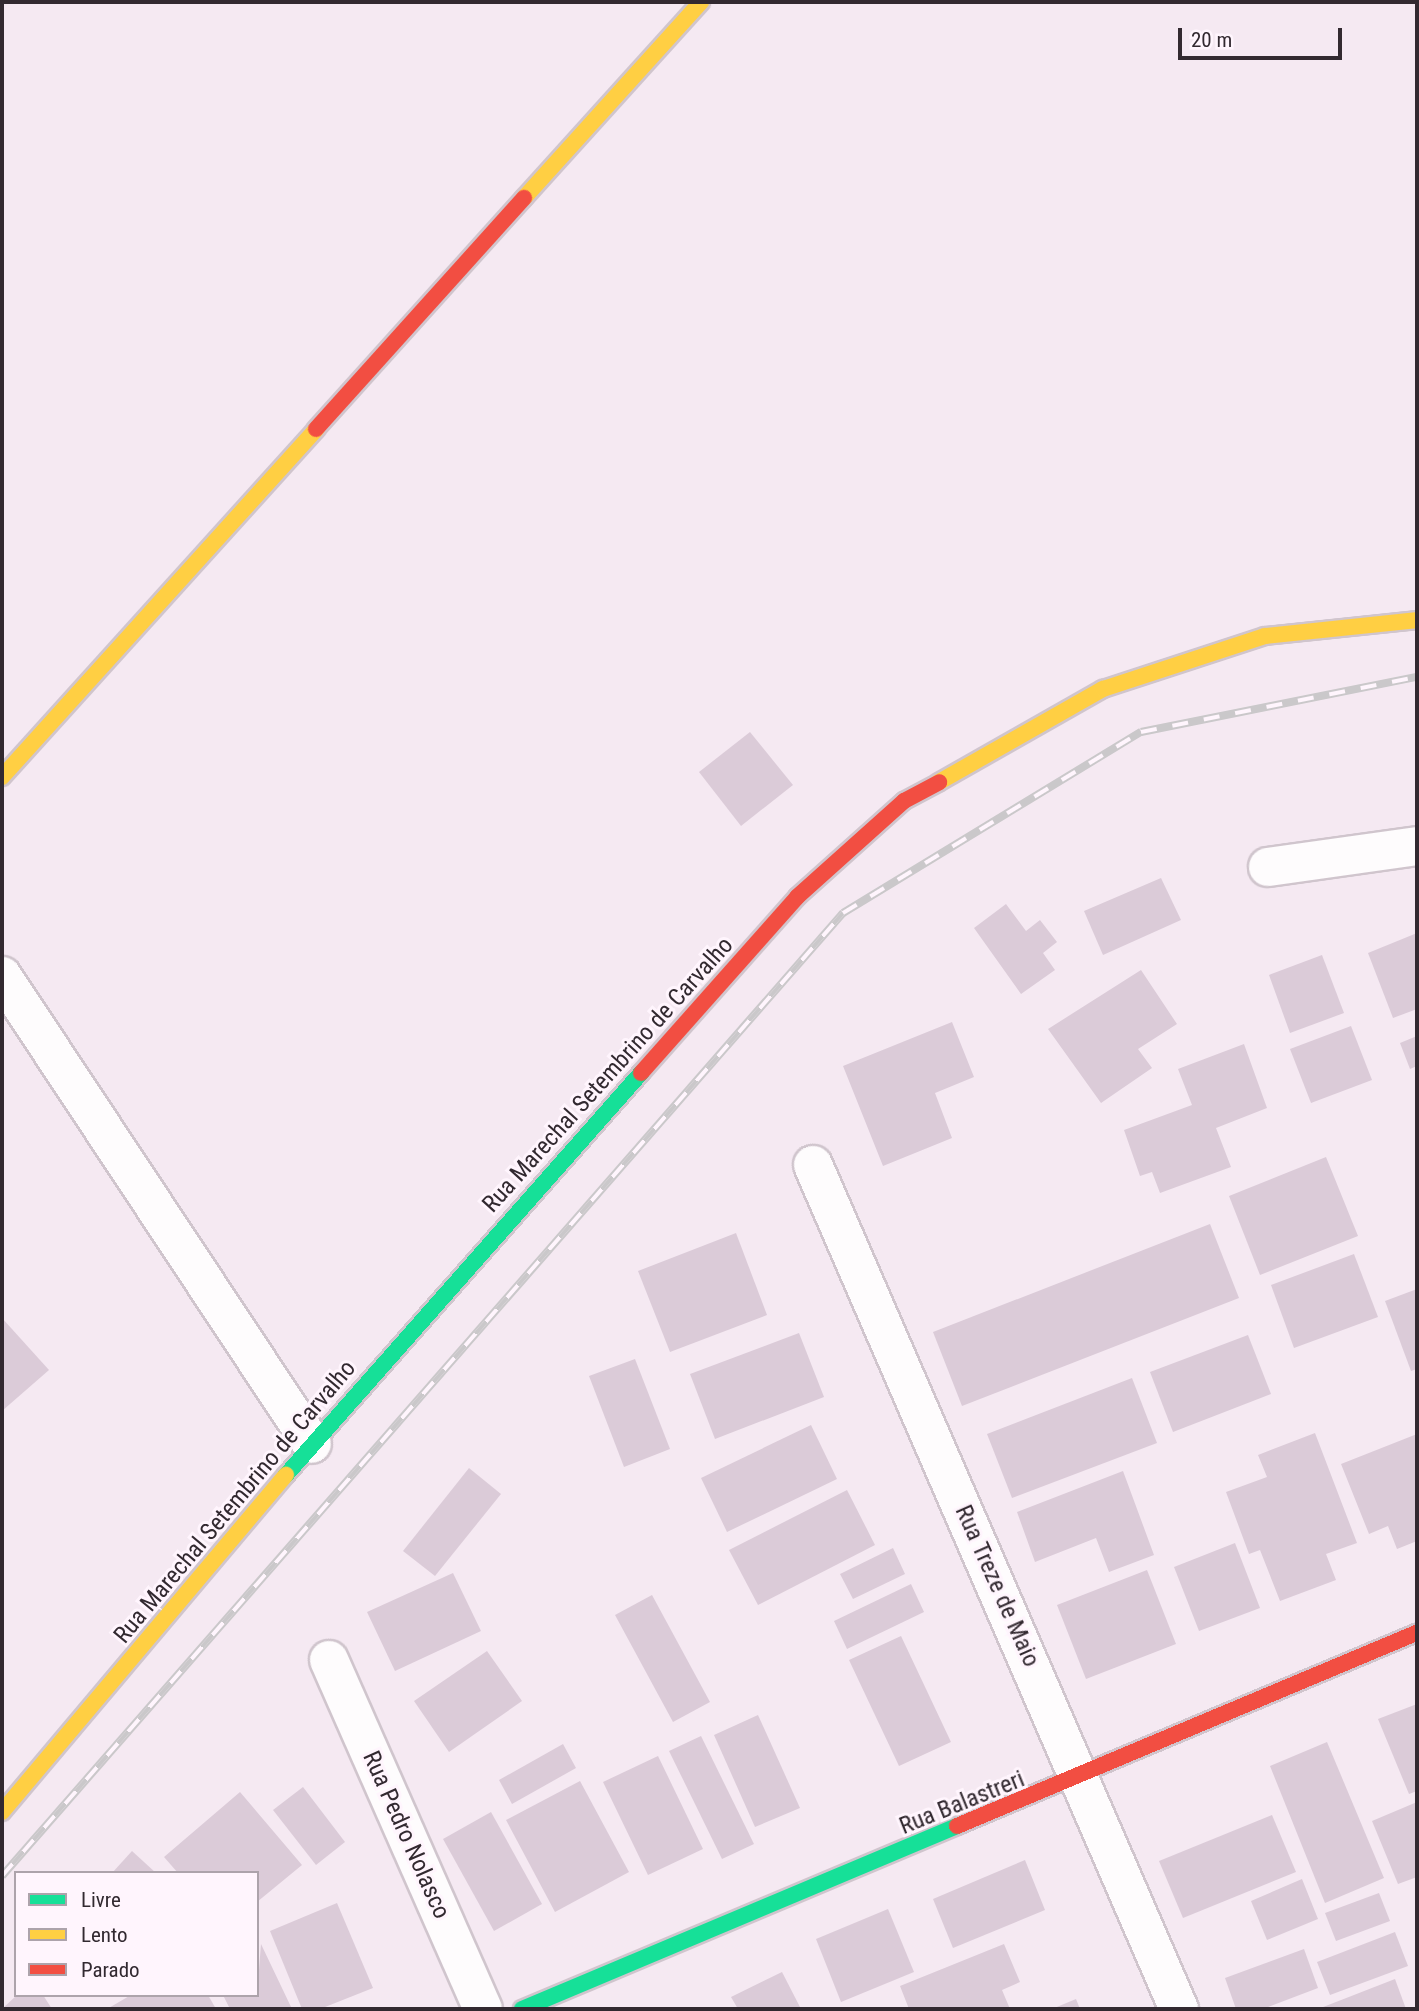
<!DOCTYPE html>
<style>
body{margin:0}
#map{position:relative;width:1419px;height:2011px;overflow:hidden;background:#f5e9f2;font-family:"Roboto Condensed",sans-serif}
div>[style]{position:absolute}
[style*='--x']{left:calc(var(--x)*1px);top:calc(var(--y)*1px);width:calc(var(--w)*1px);rotate:calc(var(--a)*1deg)}
.building>*{inset:0;background:#dbcbd8}
.roads{filter:drop-shadow(2px 0 #d0c5cd) drop-shadow(-2px 0 #d0c5cd) drop-shadow(0 2px #d0c5cd) drop-shadow(0 -2px #d0c5cd)}
.street>*{height:38px;margin:-19px;padding:0 19px;transform-origin:19px;border-radius:19px;background:#fefcfd}
.fast>*{height:16px;margin:-8px;padding:0 8px;transform-origin:8px;border-radius:8px;background:#16e098}
.slow>*{height:16px;margin:-8px;padding:0 8px;transform-origin:8px;border-radius:8px;background:#ffcf43}
.jam>*{height:16px;margin:-8px;padding:0 8px;transform-origin:8px;border-radius:8px;background:#f24e42}
.rail>*{height:8px;margin-top:-4px;transform-origin:0;background:repeating-linear-gradient(90deg,#fff5fd 0 16px,#cac8ca 0 32px);box-sizing:border-box;border-block:2px solid #cac8ca}
span{translate:-50% -50%;white-space:nowrap;text-align:center;line-height:1.15;-webkit-text-stroke:6px #fff5fd;paint-order:stroke}
.street-label{font-size:24px;color:#322930}
.frame{position:absolute;inset:0;border:4px solid #322930;pointer-events:none}
.legend{position:absolute;left:14px;top:1871px;width:245px;height:126px;box-sizing:border-box;background:#fff5fd;border:2px solid #ada3ab;margin:0;padding:9px 12px;list-style:none;font-size:21px;color:#322930}
.legend li{display:flex;align-items:center;gap:14px;height:35px}
.legend b{width:35px;border:2px solid #ada3ab}
.scale{position:absolute;left:1178px;top:28px;width:164px;height:32px;box-sizing:border-box;border:4px solid #322930;border-top:0;padding-left:9px;font-size:21px;line-height:24px;white-space:nowrap;color:#322930;-webkit-text-stroke:5px #fff5fd;paint-order:stroke}
</style>
<div id="map">
<div class="building">
<div style="clip-path:polygon(750px 732px,793px 785px,741px 826px,699px 772px)"></div>
<div style="clip-path:polygon(1161px 878px,1181px 920px,1103px 955px,1084px 911px)"></div>
<div style="clip-path:polygon(1006px 904px,1026px 931px,1040px 920px,1057px 942px,1043px 953px,1055px 970px,1021px 994px,974px 928px)"></div>
<div style="clip-path:polygon(1417px 933px,1417px 1009px,1393px 1018px,1368px 953px)"></div>
<div style="clip-path:polygon(1322px 955px,1344px 1013px,1290px 1033px,1269px 975px)"></div>
<div style="clip-path:polygon(1141px 970px,1177px 1024px,1138px 1049px,1152px 1068px,1101px 1103px,1048px 1029px)"></div>
<div style="clip-path:polygon(952px 1022px,974px 1077px,935px 1093px,952px 1138px,883px 1166px,843px 1066px)"></div>
<div style="clip-path:polygon(1351px 1026px,1372px 1080px,1311px 1103px,1290px 1049px)"></div>
<div style="clip-path:polygon(1417px 1036px,1417px 1066px,1410px 1069px,1400px 1043px)"></div>
<div style="clip-path:polygon(1244px 1044px,1267px 1108px,1216px 1128px,1231px 1167px,1160px 1193px,1152px 1172px,1140px 1176px,1124px 1130px,1192px 1105px,1178px 1069px)"></div>
<div style="clip-path:polygon(1326px 1157px,1358px 1236px,1260px 1275px,1229px 1196px)"></div>
<div style="clip-path:polygon(1210px 1224px,1239px 1298px,962px 1406px,933px 1332px)"></div>
<div style="clip-path:polygon(736px 1233px,767px 1315px,670px 1352px,638px 1271px)"></div>
<div style="clip-path:polygon(1354px 1254px,1378px 1317px,1294px 1348px,1271px 1285px)"></div>
<div style="clip-path:polygon(1417px 1289px,1417px 1369px,1411px 1371px,1385px 1301px)"></div>
<div style="clip-path:polygon(2px 1318px,49px 1370px,2px 1411px)"></div>
<div style="clip-path:polygon(799px 1333px,824px 1397px,715px 1439px,690px 1374px)"></div>
<div style="clip-path:polygon(1248px 1335px,1271px 1394px,1173px 1432px,1150px 1372px)"></div>
<div style="clip-path:polygon(635px 1359px,670px 1449px,624px 1467px,589px 1376px)"></div>
<div style="clip-path:polygon(1132px 1378px,1157px 1443px,1012px 1498px,987px 1434px)"></div>
<div style="clip-path:polygon(811px 1425px,837px 1479px,727px 1532px,701px 1478px)"></div>
<div style="clip-path:polygon(1315px 1433px,1357px 1543px,1326px 1554px,1336px 1580px,1280px 1601px,1260px 1550px,1249px 1554px,1226px 1492px,1267px 1477px,1258px 1455px)"></div>
<div style="clip-path:polygon(1417px 1434px,1417px 1541px,1397px 1549px,1388px 1526px,1369px 1534px,1341px 1464px)"></div>
<div style="clip-path:polygon(469px 1468px,501px 1494px,435px 1576px,403px 1551px)"></div>
<div style="clip-path:polygon(1123px 1471px,1154px 1555px,1109px 1572px,1096px 1538px,1035px 1562px,1017px 1512px)"></div>
<div style="clip-path:polygon(847px 1490px,875px 1545px,758px 1605px,729px 1550px)"></div>
<div style="clip-path:polygon(1235px 1543px,1260px 1608px,1199px 1631px,1174px 1567px)"></div>
<div style="clip-path:polygon(893px 1548px,905px 1574px,853px 1599px,840px 1574px)"></div>
<div style="clip-path:polygon(1147px 1570px,1176px 1644px,1086px 1679px,1057px 1605px)"></div>
<div style="clip-path:polygon(453px 1573px,481px 1631px,395px 1671px,367px 1612px)"></div>
<div style="clip-path:polygon(911px 1584px,924px 1612px,847px 1649px,834px 1621px)"></div>
<div style="clip-path:polygon(652px 1595px,710px 1702px,673px 1722px,615px 1615px)"></div>
<div style="clip-path:polygon(901px 1636px,951px 1742px,899px 1766px,849px 1660px)"></div>
<div style="clip-path:polygon(487px 1651px,522px 1701px,449px 1752px,414px 1701px)"></div>
<div style="clip-path:polygon(1417px 1704px,1417px 1791px,1409px 1794px,1378px 1719px)"></div>
<div style="clip-path:polygon(758px 1715px,800px 1808px,755px 1827px,714px 1735px)"></div>
<div style="clip-path:polygon(701px 1736px,754px 1844px,722px 1859px,669px 1751px)"></div>
<div style="clip-path:polygon(1327px 1742px,1384px 1878px,1325px 1903px,1270px 1766px)"></div>
<div style="clip-path:polygon(563px 1744px,576px 1768px,512px 1804px,499px 1780px)"></div>
<div style="clip-path:polygon(658px 1756px,703px 1849px,648px 1875px,603px 1782px)"></div>
<div style="clip-path:polygon(580px 1781px,629px 1872px,555px 1912px,506px 1820px)"></div>
<div style="clip-path:polygon(303px 1787px,345px 1842px,316px 1865px,273px 1810px)"></div>
<div style="clip-path:polygon(240px 1792px,302px 1865px,257px 1902px,257px 1873px,178px 1873px,164px 1857px)"></div>
<div style="clip-path:polygon(1417px 1802px,1417px 1877px,1398px 1884px,1372px 1821px)"></div>
<div style="clip-path:polygon(491px 1812px,542px 1904px,494px 1931px,443px 1839px)"></div>
<div style="clip-path:polygon(1272px 1815px,1296px 1872px,1183px 1918px,1159px 1861px)"></div>
<div style="clip-path:polygon(132px 1851px,156px 1873px,112px 1873px)"></div>
<div style="clip-path:polygon(1025px 1860px,1045px 1910px,953px 1948px,933px 1899px)"></div>
<div style="clip-path:polygon(1302px 1879px,1318px 1919px,1267px 1940px,1251px 1901px)"></div>
<div style="clip-path:polygon(1379px 1893px,1390px 1921px,1336px 1941px,1325px 1913px)"></div>
<div style="clip-path:polygon(337px 1903px,373px 1988px,320px 2009px,302px 2009px,270px 1931px)"></div>
<div style="clip-path:polygon(888px 1909px,914px 1972px,841px 2002px,816px 1939px)"></div>
<div style="clip-path:polygon(1395px 1932px,1408px 1966px,1330px 1995px,1317px 1962px)"></div>
<div style="clip-path:polygon(261px 1944px,292px 2009px,230px 2009px,223px 1995px,257px 1995px)"></div>
<div style="clip-path:polygon(1004px 1944px,1020px 1982px,1002px 1990px,1010px 2009px,909px 2009px,900px 1986px)"></div>
<div style="clip-path:polygon(1304px 1949px,1318px 1988px,1263px 2009px,1236px 2009px,1225px 1978px)"></div>
<div style="clip-path:polygon(782px 1972px,801px 2009px,738px 2009px,731px 1997px)"></div>
<div style="clip-path:polygon(1395px 1979px,1406px 2009px,1318px 2009px)"></div>
<div style="clip-path:polygon(17px 1995px,43px 1995px,52px 2009px,2px 2009px)"></div>
<div style="clip-path:polygon(131px 1995px,208px 1995px,216px 2009px,107px 2009px)"></div>
<div style="clip-path:polygon(1076px 1999px,1080px 2009px,1052px 2009px)"></div>
</div>
<div class="roads">
<div class="street">
<div style="--x:1268;--y:867;--w:150;--a:-8"></div>
<div style="--x:2;--y:976;--w:561;--a:56.48"></div>
<div style="--x:813;--y:1165;--w:920;--a:66.56"></div>
<div style="--x:329;--y:1660;--w:381;--a:66.2"></div>
</div>
<div class="fast">
<div style="--x:286;--y:1475;--w:536;--a:-48.55"></div>
<div style="--x:522;--y:2009;--w:472;--a:-22.8"></div>
</div>
<div class="slow">
<div style="--x:524;--y:198;--w:264;--a:-47.9"></div>
<div style="--x:2;--y:777;--w:469;--a:-47.9"></div>
<div style="--x:939;--y:782;--w:189;--a:-29.6"></div>
<div style="--x:1103;--y:689;--w:170;--a:-18.1"></div>
<div style="--x:1265;--y:636;--w:153;--a:-6"></div>
<div style="--x:2;--y:1812;--w:441;--a:-49.9"></div>
</div>
<div class="jam">
<div style="--x:316;--y:429;--w:311;--a:-48"></div>
<div style="--x:641;--y:1073;--w:235;--a:-48.4"></div>
<div style="--x:797;--y:897;--w:144;--a:-41.9"></div>
<div style="--x:904;--y:801;--w:40;--a:-28"></div>
<div style="--x:957;--y:1826;--w:499;--a:-22.8"></div>
</div>
</div>
<div class="rail">
<div style="--x:2;--y:1876;--w:1279;--a:-48.87"></div>
<div style="--x:843;--y:913;--w:349;--a:-31.3"></div>
<div style="--x:1141;--y:732;--w:281;--a:-11.3"></div>
</div>
<div class="street-label">
<span style="left:608px;top:1075px;rotate:-48deg">Rua Marechal Setembrino de Carvalho</span>
<span style="left:235px;top:1502px;rotate:-50deg">Rua Marechal Setembrino de Carvalho</span>
<span style="left:997px;top:1586px;rotate:66deg">Rua Treze de Maio</span>
<span style="left:962px;top:1803px;rotate:-22deg">Rua Balastreri</span>
<span style="left:406px;top:1835px;rotate:66deg">Rua Pedro Nolasco</span>
</div>
<div class="frame"></div>
<ul class="legend">
<li><b style="height:9px;background:#16e098"></b>Livre</li>
<li><b style="height:9px;background:#ffcf43"></b>Lento</li>
<li><b style="height:9px;background:#f24e42"></b>Parado</li>
</ul>
<div class="scale">20 m</div>
</div>
